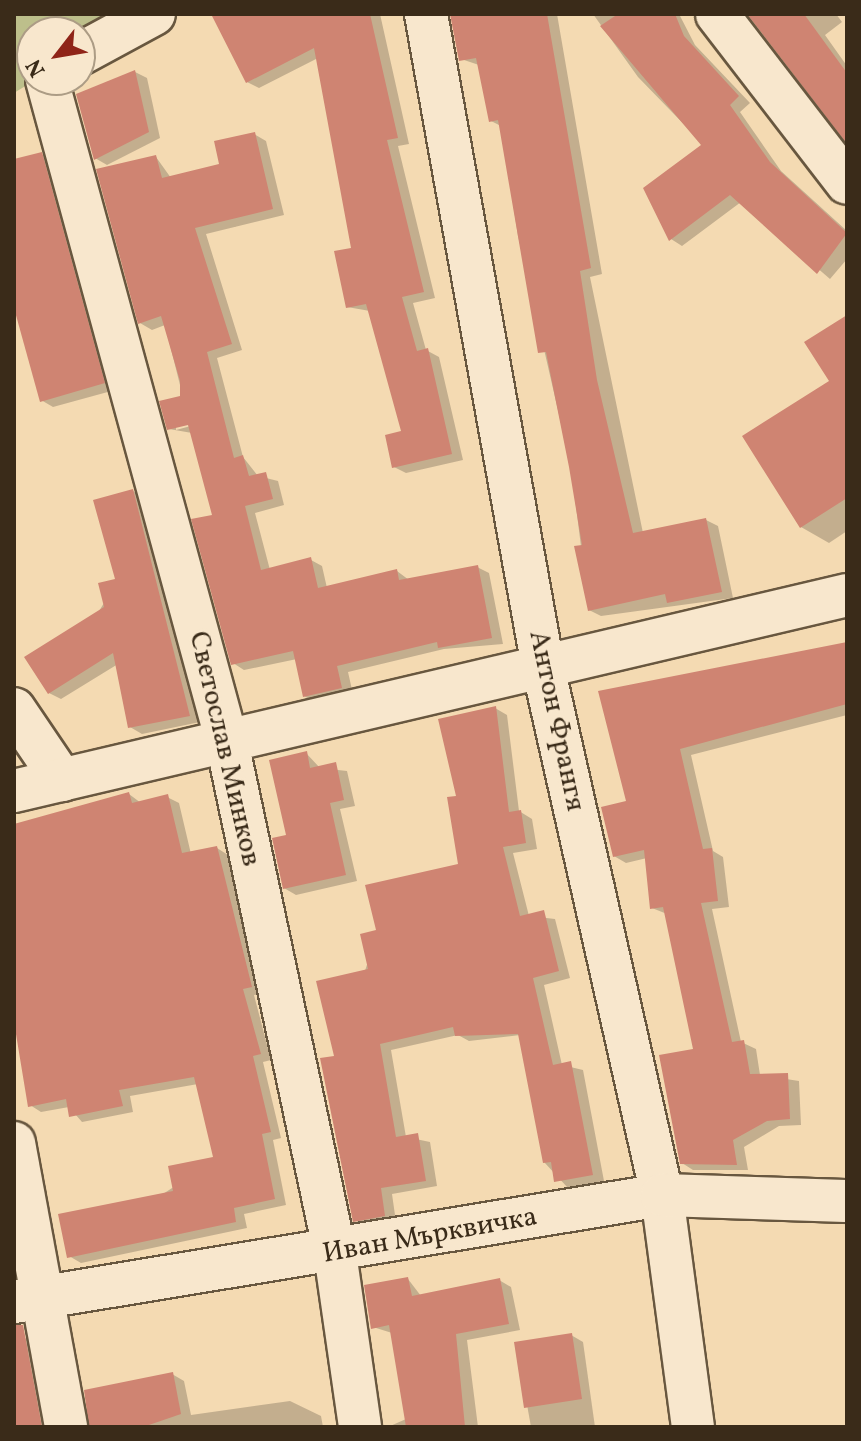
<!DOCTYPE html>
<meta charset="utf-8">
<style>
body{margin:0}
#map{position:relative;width:861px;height:1441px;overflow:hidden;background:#f4dab2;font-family:Vollkorn,serif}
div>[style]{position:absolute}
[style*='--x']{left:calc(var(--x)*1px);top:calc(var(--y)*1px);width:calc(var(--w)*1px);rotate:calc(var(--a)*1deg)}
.green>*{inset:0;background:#bdbf8b}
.shadow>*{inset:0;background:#0003}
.building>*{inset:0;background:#cf8472}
.roads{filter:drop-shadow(2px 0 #68573f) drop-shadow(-2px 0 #68573f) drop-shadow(0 2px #68573f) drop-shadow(0 -2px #68573f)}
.minor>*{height:42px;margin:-21px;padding:0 21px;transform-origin:21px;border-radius:21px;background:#f8e7cd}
span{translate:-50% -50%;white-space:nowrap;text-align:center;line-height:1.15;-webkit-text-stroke:6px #f8e7cd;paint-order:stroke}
.street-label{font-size:28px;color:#3a2b19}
.frame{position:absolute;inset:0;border:16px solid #3a2b19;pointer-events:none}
.north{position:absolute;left:16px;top:16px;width:80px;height:80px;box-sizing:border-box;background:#f8e7cd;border:2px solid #ac9c85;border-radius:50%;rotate:239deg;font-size:22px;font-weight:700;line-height:32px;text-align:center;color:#3a2b19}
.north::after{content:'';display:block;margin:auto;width:28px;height:36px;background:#8f2418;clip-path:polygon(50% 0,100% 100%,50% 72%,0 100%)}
</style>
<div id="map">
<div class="green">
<div style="clip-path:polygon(14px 14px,141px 14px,80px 32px,32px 32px,35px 80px,14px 93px)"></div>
</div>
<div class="shadow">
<div style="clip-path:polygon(213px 14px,380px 14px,409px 144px,398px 146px,435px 298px,413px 303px,426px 350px,439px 357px,463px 460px,406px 473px,394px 467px,403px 433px,370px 311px,347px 307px,353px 249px,318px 58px,259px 88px,247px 82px)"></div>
<div style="clip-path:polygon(451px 14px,557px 14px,602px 274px,590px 277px,643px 533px,706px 520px,718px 526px,733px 598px,601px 616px,589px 610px,571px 467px,518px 236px,501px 126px,491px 121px,479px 65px,461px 59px)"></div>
<div style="clip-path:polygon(593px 14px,679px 14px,695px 45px,750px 103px,740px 112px,781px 171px,847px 231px,847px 259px,830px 279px,741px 202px,682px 246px,671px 239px,704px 145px,638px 77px)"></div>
<div style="clip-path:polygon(750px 14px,836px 14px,842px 22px,825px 35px,847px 66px,847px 148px)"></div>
<div style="clip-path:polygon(135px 72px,147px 78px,160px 138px,107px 165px,95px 158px)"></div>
<div style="clip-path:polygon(evenodd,254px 134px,266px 141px,284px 215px,206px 234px,242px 350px,217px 358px,243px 457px,258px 476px,278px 481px,284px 505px,255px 513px,270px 570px,311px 560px,322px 566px,327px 588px,397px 571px,409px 580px,477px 567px,489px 573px,503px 644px,444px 649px,348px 672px,353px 694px,316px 703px,304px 696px,297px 659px,244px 670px,233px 663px,215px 517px,192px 433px,169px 429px,183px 397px,165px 325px,152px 330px,140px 323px,156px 157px,171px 178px,222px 165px,254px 134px,197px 421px,198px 424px,176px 430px,176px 426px,197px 421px)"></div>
<div style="clip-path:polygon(41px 154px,53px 161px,115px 390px,53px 407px,41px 400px,14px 281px,14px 161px)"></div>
<div style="clip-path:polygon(847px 317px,847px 531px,829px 543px,801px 527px)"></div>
<div style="clip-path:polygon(133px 491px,145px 498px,200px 722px,142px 734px,130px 727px,118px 664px,61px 699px,49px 693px,118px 580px)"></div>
<div style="clip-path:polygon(847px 644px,847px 715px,691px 755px,713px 851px,723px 857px,729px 907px,712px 909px,741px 1042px,756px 1049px,760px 1075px,799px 1081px,801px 1125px,779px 1126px,744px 1147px,748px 1170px,693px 1170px,682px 1163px,695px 1051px,667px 914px,652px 908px,647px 858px,626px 863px,614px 856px,629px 802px,600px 692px)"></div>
<div style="clip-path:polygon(495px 708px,507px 715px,519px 811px,532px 819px,537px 849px,513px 853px,529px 916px,555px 919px,570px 978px,544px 985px,562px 1065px,583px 1070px,604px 1181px,568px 1188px,544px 1162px,520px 1035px,469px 1041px,458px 1035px,391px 1050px,406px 1137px,430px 1142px,437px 1186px,392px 1194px,396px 1222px,366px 1227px,355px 1220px,336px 1057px,378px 932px,460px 865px,458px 797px)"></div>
<div style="clip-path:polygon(306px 753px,320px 768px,347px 771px,355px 806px,340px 809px,357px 881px,296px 895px,284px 888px)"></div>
<div style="clip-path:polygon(129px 794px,141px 803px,167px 797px,179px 803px,191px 854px,217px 848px,228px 855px,263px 994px,254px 995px,271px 1060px,263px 1062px,281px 1138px,273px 1140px,286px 1205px,244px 1214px,247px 1228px,81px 1263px,69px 1256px,216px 1159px,198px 1084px,130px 1096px,133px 1112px,82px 1122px,69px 1107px,41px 1112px,30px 1105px,14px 1014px,14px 825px)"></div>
<div style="clip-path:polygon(408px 1279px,421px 1296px,499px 1280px,511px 1287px,520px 1330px,467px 1340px,478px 1427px,388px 1427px,406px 1419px,392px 1333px,373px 1327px)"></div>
<div style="clip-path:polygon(14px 1327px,35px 1348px,53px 1427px,14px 1427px)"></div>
<div style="clip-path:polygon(571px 1335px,583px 1342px,595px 1427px,531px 1427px,516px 1343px)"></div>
<div style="clip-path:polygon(172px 1374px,184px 1381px,191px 1415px,290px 1401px,321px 1416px,323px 1427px,90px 1427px)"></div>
</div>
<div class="building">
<div style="clip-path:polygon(211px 14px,370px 14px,398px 138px,387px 140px,424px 292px,402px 297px,417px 351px,428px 348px,452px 454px,392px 468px,385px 435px,401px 431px,366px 304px,346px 308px,334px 251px,351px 248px,314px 48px,246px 83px)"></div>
<div style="clip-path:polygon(450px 14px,547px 14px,591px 268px,580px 271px,597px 380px,633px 533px,706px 518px,722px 592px,667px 603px,665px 594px,588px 611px,574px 546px,582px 545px,569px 467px,546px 352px,538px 353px,498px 120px,489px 122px,476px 58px,459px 61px)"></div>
<div style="clip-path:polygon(618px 14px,675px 14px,684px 36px,739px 96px,730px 105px,770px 162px,847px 233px,817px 274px,730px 195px,669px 241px,643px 188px,701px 145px,600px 26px)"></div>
<div style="clip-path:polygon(747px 14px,804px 14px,847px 73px,847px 144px)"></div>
<div style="clip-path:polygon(135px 70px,149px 132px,94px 160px,76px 94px)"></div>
<div style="clip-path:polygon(255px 132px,273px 209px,195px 228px,232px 344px,207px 352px,234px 458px,243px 455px,249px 476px,266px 472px,273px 499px,245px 506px,261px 570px,311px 557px,318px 588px,397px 569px,399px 580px,478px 565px,492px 638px,438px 648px,437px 642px,337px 666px,342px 688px,303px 697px,293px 651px,231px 665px,191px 519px,212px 515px,188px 425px,167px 430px,159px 401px,180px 396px,180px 381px,161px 316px,138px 324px,96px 169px,156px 155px,162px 178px,219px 164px,214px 141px)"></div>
<div style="clip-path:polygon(42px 152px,105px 383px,40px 402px,14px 308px,14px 159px)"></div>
<div style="clip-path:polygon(847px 315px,847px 498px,800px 528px,742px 436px,829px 381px,804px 342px)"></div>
<div style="clip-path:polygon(133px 489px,190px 716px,128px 728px,113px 653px,48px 694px,24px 657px,104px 607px,98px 583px,115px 579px,93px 500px)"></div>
<div style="clip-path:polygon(847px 642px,847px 704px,680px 749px,703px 849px,712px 848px,718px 901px,701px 903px,732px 1042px,744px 1040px,750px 1074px,788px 1073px,790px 1119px,767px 1121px,733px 1140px,737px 1165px,680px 1164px,659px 1055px,693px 1049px,663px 907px,650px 909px,644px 850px,613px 857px,601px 807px,626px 801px,598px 691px)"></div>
<div style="clip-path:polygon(496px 706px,509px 812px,521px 810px,526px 843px,503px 847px,520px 916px,544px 910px,559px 971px,533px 978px,553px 1065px,571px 1061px,593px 1175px,554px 1182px,551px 1162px,543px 1163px,518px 1034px,455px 1036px,453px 1027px,380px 1044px,396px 1137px,418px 1133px,426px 1181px,381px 1188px,385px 1216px,353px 1222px,320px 1058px,334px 1056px,316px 981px,368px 969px,360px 934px,376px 930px,365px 885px,458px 864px,447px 797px,456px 796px,438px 719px)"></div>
<div style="clip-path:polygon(307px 751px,310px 768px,336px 762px,344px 800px,330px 803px,346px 875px,283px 889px,272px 838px,286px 835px,269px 760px)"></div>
<div style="clip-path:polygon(129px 792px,132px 803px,168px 794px,182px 853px,217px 846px,252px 987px,243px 989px,261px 1054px,253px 1056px,271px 1132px,262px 1134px,275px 1199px,234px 1208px,236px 1222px,67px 1258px,58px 1214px,173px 1191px,168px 1166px,213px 1157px,194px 1077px,119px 1090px,123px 1106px,69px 1117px,66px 1099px,28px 1107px,14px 1022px,14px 824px)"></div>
<div style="clip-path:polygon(408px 1277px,412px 1296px,500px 1278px,509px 1324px,456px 1334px,465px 1427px,406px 1427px,389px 1325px,371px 1329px,364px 1285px)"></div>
<div style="clip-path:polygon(14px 1325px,23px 1325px,42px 1427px,14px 1427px)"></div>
<div style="clip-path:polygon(572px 1333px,582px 1399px,524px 1408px,514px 1342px)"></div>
<div style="clip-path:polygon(173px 1372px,181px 1414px,143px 1427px,89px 1427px,84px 1390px)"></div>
</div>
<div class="roads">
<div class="minor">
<div style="--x:426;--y:14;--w:663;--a:79.84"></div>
<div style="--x:543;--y:667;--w:541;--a:77.3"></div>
<div style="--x:662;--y:1195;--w:234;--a:82.4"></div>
<div style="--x:717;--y:14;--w:213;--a:52.4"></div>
<div style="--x:80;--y:54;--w:84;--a:-28.4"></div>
<div style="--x:47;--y:80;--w:682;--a:74.78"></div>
<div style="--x:226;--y:738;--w:526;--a:78.05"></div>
<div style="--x:335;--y:1253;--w:176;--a:81.8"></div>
<div style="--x:14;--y:709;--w:86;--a:55.9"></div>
<div style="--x:14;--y:791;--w:856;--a:-13.24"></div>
<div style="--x:14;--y:1143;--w:289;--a:79.6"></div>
<div style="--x:14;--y:1302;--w:657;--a:-9.38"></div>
<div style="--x:662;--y:1195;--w:185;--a:1.9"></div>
</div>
</div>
<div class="street-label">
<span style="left:556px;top:721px;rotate:78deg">Антон Франгя</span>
<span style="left:224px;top:749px;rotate:77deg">Светослав Минков</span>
<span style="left:430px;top:1236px;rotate:-10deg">Иван Мърквичка</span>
</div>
<div class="frame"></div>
<div class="north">N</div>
</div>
